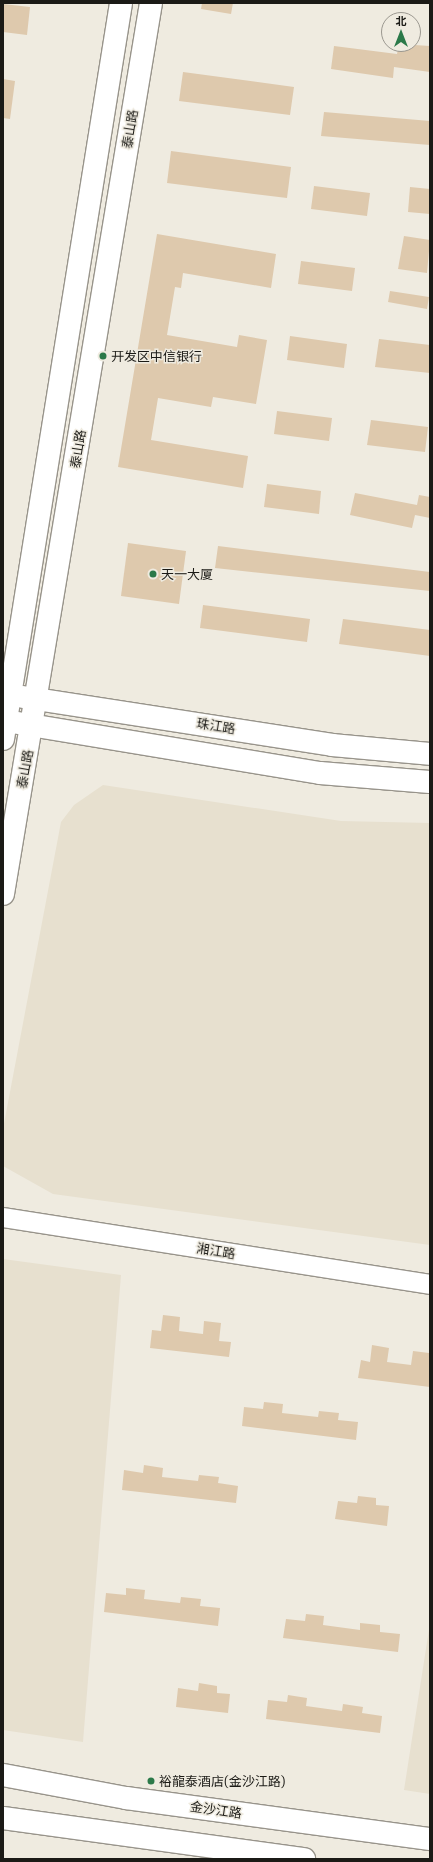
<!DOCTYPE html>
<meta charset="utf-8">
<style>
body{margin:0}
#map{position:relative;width:433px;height:1862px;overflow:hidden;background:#efebe0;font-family:"Exo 2","Noto Sans SC",sans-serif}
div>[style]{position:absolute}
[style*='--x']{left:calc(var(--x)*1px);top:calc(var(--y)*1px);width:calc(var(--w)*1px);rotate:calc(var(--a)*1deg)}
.built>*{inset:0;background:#e7e0cf}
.building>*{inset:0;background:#dec9ad}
.roads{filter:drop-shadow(1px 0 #98948b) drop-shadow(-1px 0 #98948b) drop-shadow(0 1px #98948b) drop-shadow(0 -1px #98948b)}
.minor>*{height:19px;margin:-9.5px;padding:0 9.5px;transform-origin:9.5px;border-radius:9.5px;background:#fff}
.major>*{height:22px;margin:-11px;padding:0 11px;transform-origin:11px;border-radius:11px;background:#fff}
.dots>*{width:11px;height:11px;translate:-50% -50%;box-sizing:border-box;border:2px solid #efebe0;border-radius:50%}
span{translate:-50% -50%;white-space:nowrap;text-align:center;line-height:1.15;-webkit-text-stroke:3px #efebe0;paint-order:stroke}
.street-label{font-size:13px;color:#1b1a16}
.poi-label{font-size:13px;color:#1b1a16}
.left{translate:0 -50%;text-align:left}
.frame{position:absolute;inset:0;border:4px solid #1b1a16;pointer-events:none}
.north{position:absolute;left:381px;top:12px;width:40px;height:40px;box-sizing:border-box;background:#efebe0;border:1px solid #9a978f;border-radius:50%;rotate:0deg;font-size:11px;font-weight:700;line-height:16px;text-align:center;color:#1b1a16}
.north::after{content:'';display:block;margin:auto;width:14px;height:18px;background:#2b7949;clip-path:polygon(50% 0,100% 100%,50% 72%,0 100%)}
</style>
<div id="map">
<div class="built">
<div style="clip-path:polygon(103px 785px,341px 821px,430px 823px,430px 1245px,53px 1194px,3px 1166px,3px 1129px,61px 822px,74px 805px)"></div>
<div style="clip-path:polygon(3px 1259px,121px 1275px,83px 1742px,3px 1730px)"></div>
<div style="clip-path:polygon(430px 1623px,430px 1794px,404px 1790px)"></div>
</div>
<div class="building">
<div style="clip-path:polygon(202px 3px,233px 3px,231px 14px,201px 9px)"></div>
<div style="clip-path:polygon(3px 4px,30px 7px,27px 35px,3px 32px)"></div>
<div style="clip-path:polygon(399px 44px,430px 46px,430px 72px,394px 67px,393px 78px,331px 69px,334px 46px,397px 54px)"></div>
<div style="clip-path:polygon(183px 72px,294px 87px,290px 115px,179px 101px)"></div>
<div style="clip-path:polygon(3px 79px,15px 81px,10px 119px,3px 118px)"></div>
<div style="clip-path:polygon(324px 112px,430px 121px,430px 145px,321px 136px)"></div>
<div style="clip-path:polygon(171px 151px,291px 167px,287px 198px,167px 183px)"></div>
<div style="clip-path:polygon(314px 186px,370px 193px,367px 216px,311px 209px)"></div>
<div style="clip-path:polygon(410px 187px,430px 189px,430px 214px,408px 212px)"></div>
<div style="clip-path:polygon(157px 234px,276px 254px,271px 288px,183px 273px,181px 288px,175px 287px,167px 335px,237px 347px,239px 335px,267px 340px,256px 404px,213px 397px,211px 407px,158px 398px,151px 440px,248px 456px,243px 488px,118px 467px)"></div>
<div style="clip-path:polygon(404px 236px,430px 240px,427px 273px,398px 269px)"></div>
<div style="clip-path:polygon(301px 261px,355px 268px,352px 291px,298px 284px)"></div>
<div style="clip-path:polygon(390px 291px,429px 297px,427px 309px,388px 302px)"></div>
<div style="clip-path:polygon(290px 336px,347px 344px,344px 368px,287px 360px)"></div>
<div style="clip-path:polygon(379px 339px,430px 345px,430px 373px,375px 367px)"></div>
<div style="clip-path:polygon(277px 411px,332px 418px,329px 441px,274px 434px)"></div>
<div style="clip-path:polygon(371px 420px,428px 427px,425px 452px,367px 445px)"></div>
<div style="clip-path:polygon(267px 484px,321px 491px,319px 514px,264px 507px)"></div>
<div style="clip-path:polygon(355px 493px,417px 505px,419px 495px,430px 497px,430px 518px,415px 515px,412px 528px,350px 515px)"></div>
<div style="clip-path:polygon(128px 543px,186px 551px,179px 604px,121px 596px)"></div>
<div style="clip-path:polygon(218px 546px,430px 572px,430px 591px,215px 568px)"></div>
<div style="clip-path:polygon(203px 605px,310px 619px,307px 642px,200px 628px)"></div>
<div style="clip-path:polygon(343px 619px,430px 630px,430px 656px,339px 644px)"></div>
<div style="clip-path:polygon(163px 1315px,180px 1317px,179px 1331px,203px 1334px,204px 1321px,221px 1323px,219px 1341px,231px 1342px,229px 1357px,150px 1348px,152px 1330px,161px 1331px)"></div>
<div style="clip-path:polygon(372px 1345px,389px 1348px,387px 1362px,411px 1365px,413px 1351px,429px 1353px,430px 1387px,358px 1378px,361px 1360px,370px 1362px)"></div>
<div style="clip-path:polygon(264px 1402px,283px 1404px,282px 1413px,318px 1417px,319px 1411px,339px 1413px,338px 1420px,358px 1422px,356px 1440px,242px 1426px,244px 1407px,263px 1409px)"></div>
<div style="clip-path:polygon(144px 1465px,163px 1468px,162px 1477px,198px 1481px,199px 1475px,219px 1477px,218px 1483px,238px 1486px,236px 1503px,122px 1490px,124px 1470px,143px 1473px)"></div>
<div style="clip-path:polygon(358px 1496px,376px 1498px,376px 1505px,389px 1506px,387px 1526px,335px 1519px,338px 1501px,357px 1503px)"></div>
<div style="clip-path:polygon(126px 1588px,145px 1590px,144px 1599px,180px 1603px,181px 1597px,201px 1599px,200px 1606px,220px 1608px,218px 1626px,104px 1612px,106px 1593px,126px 1595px)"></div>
<div style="clip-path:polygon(306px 1614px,324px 1616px,323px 1625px,360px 1630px,360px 1623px,380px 1625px,380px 1632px,400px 1634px,398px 1652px,283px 1638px,286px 1619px,305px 1621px)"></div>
<div style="clip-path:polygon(199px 1683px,217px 1686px,217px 1693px,230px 1694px,228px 1713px,176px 1707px,178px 1688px,198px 1691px)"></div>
<div style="clip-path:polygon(288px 1695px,307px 1698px,306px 1706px,342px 1711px,343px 1704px,363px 1707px,362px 1713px,382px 1716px,380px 1733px,266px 1719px,268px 1700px,287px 1702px)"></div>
</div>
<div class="roads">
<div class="minor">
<div style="--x:3;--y:1217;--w:432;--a:8.9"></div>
</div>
<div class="major">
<div style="--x:23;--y:697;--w:313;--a:8.8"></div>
<div style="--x:332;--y:745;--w:98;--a:5.2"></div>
<div style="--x:18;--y:723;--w:306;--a:9.4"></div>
<div style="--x:320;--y:773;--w:110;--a:4.7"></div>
<div style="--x:3;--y:739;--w:745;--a:-80.89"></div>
<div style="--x:3;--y:894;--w:903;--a:-80.57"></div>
<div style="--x:3;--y:1775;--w:125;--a:10.6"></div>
<div style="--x:126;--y:1798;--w:307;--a:7.7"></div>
<div style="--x:3;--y:1818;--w:304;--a:7.8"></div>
</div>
</div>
<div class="dots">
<div style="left:103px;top:356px;background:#2b7949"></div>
<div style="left:153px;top:574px;background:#2b7949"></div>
<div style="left:151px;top:1781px;background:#2b7949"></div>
</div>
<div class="street-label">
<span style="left:130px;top:129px;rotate:-81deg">泰山路</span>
<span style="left:78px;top:449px;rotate:-81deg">泰山路</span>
<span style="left:216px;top:726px;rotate:9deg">珠江路</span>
<span style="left:25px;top:769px;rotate:-80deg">泰山路</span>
<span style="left:216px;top:1251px;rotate:9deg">湘江路</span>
<span style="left:216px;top:1810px;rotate:8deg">金沙江路</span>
</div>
<div class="poi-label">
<span class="left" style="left:111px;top:356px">开发区中信银行</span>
<span class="left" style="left:161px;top:574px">天一大厦</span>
<span class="left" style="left:159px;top:1781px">裕龍泰酒店(金沙江路)</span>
</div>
<div class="frame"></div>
<div class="north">北</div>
</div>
